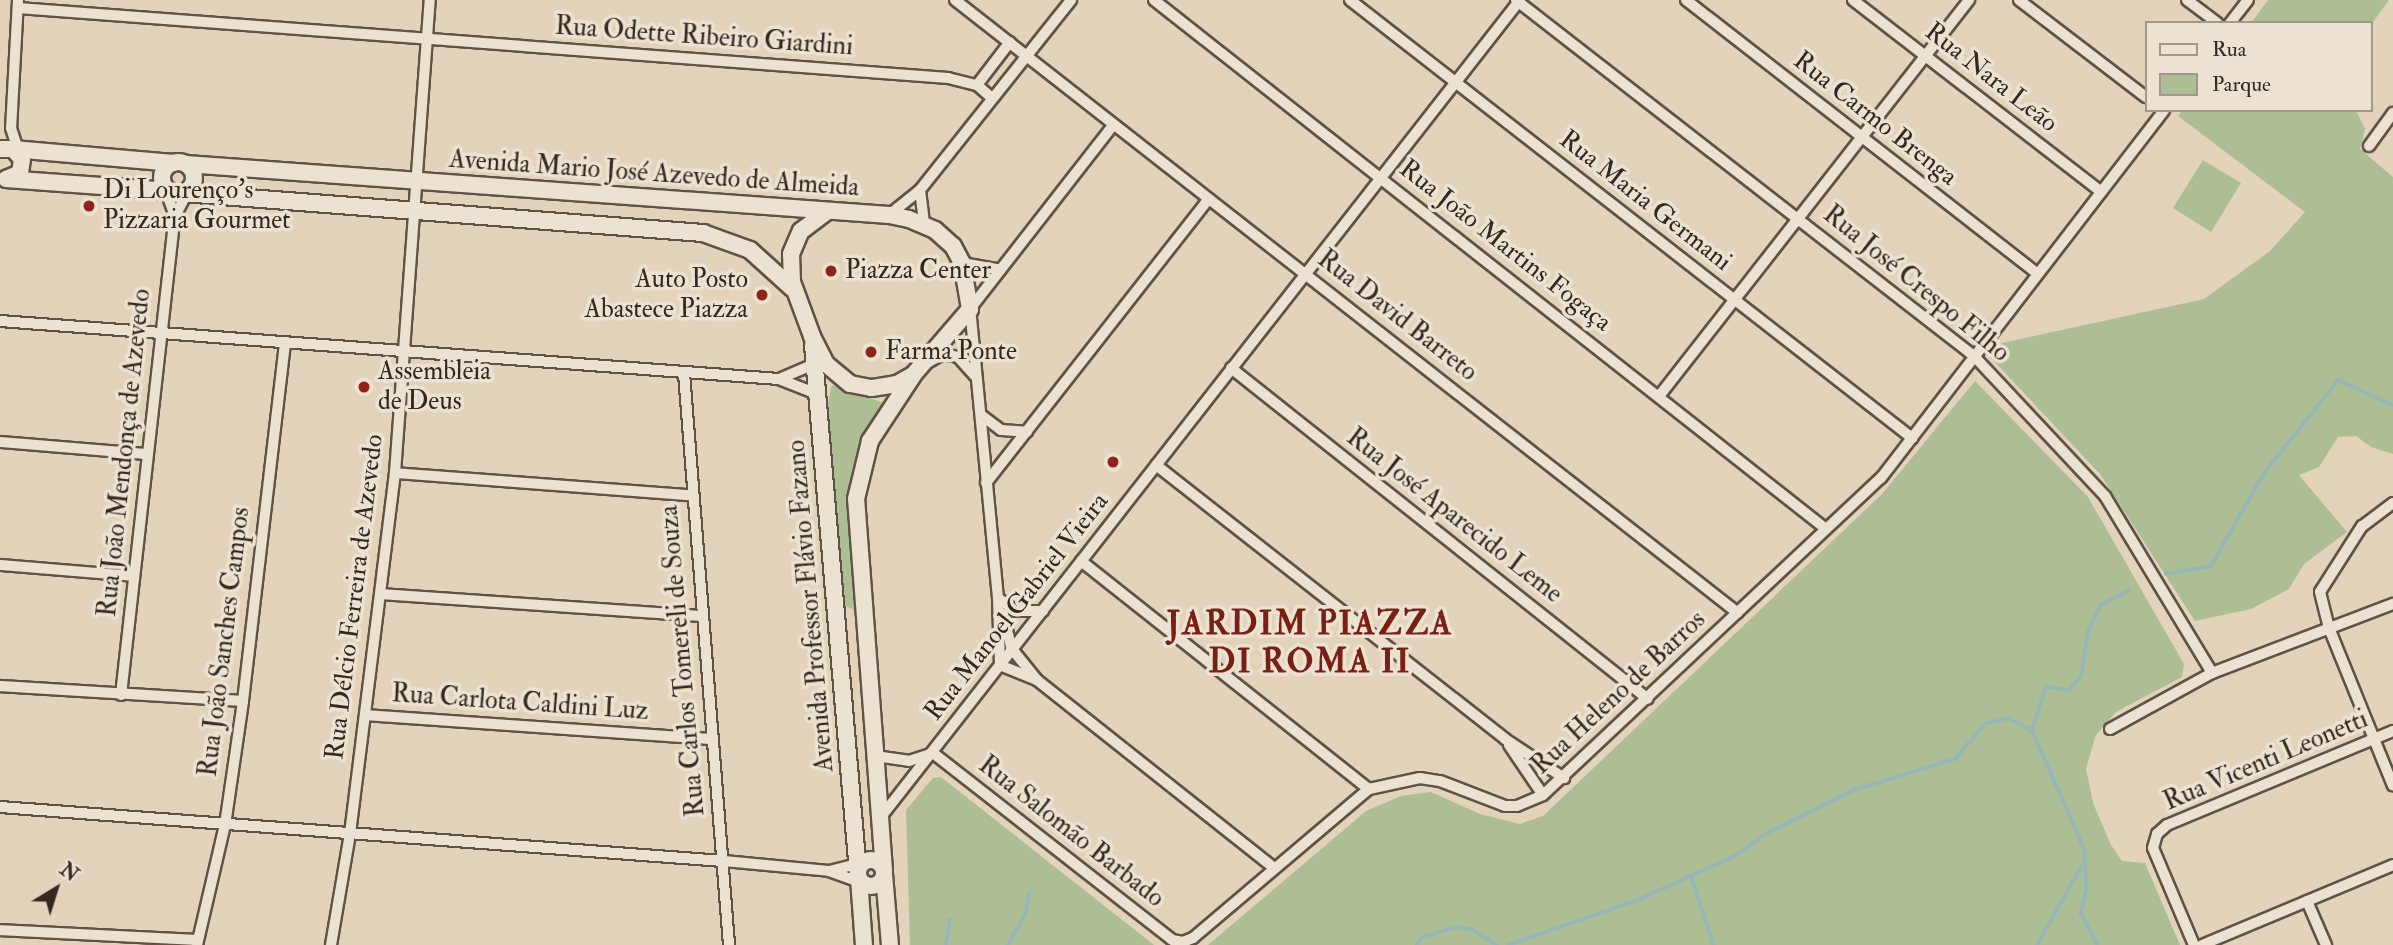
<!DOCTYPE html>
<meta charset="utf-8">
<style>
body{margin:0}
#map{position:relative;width:2393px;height:945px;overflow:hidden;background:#e2d3ba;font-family:"IM FELL Double Pica","Noto Serif KR",serif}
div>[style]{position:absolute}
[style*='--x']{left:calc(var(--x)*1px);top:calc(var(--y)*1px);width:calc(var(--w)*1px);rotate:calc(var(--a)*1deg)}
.green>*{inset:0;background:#adbe95}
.stream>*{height:3.5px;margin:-1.75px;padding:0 1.75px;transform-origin:1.75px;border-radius:1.75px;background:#96b7b6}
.roads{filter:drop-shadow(2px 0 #605346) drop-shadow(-2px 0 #605346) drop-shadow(0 2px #605346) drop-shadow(0 -2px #605346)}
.street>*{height:10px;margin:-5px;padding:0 5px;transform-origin:5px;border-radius:5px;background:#ece2d2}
.secondary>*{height:16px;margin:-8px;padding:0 8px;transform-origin:8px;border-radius:8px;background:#ece2d2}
.secondary>.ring{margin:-8px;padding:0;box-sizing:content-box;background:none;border:16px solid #ece2d2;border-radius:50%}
.dots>*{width:19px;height:19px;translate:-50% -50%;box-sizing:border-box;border:4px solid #ece2d2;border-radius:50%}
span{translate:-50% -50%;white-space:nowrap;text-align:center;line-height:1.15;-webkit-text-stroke:7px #ece2d2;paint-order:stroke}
.street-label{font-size:26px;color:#342820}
.poi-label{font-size:26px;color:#342820}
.left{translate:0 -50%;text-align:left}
.right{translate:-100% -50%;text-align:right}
.district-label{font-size:33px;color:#7a1f14;font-weight:700;letter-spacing:2px}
.legend{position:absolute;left:2145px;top:21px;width:228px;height:91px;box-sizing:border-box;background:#ece2d2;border:2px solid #a2988b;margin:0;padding:9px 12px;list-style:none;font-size:21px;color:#342820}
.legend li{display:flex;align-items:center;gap:14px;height:35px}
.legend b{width:35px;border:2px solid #a2988b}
.north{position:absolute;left:21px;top:854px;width:70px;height:70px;-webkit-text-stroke:5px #ece2d2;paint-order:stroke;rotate:38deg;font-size:19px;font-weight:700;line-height:28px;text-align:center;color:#342820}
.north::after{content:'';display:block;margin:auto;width:24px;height:32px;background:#342820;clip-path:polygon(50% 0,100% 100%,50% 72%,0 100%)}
</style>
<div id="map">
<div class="green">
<div style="clip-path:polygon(2268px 0,2389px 0,2370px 26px,2251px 23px)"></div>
<div style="clip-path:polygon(2183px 110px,2356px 110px,2365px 129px,2360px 149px,2393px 177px,2393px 454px,2371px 447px,2356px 436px,2338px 437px,2319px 467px,2299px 475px,2347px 532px,2304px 564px,2289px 589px,2251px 609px,2195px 621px,2100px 474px,1991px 358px,2002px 343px,2204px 299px,2270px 251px,2305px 212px,2178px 116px)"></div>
<div style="clip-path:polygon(2203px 160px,2241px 183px,2211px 232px,2173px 208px)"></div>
<div style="clip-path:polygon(1975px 381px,2088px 497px,2184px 664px,2182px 677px,2116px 712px,2096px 735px,2086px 768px,2093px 803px,2111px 845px,2122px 861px,2145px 863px,2180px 945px,1208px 945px,1366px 811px,1401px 796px,1431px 792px,1480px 814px,1520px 824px,1543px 816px,1882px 494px)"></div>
<div style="clip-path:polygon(832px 385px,884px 403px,857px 453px,847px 497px,855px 610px,843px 605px,828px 403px)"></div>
<div style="clip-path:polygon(941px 777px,1154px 945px,910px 945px,906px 810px,933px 778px)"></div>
</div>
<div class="stream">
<div style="--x:2166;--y:574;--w:46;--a:-10.1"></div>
<div style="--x:2211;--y:566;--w:107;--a:-60.3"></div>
<div style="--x:2264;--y:473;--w:119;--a:-51.5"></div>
<div style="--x:2338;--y:380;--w:60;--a:24.4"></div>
<div style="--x:2032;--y:730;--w:131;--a:66.2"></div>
<div style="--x:2085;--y:850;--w:38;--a:87"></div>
<div style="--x:2087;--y:888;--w:26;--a:103"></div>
<div style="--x:2081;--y:913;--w:36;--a:63"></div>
<div style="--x:1691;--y:875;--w:74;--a:71.8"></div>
<div style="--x:946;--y:945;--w:25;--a:-81"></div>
<div style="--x:1008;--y:945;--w:38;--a:-61"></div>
<div style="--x:1026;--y:912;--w:19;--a:-81"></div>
<div style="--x:1417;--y:945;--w:10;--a:-53"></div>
<div style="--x:1423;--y:937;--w:34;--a:-17"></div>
<div style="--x:1455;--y:927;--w:18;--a:9"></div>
<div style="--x:1473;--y:930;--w:28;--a:32"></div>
<div style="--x:1509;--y:945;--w:139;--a:-19.3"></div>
<div style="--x:1640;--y:899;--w:107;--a:-24.4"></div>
<div style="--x:1737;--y:855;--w:39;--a:-36"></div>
<div style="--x:1769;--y:832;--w:95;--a:-26.3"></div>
<div style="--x:1854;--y:790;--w:106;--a:-17.1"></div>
<div style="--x:1955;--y:759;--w:46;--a:-49.4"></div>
<div style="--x:1985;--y:724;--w:24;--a:-15"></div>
<div style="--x:2008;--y:718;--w:27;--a:27"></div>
<div style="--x:2032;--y:730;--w:45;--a:-72"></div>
<div style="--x:2046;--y:687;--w:23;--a:7"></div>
<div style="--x:2069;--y:690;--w:18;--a:-49"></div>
<div style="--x:2081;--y:676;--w:45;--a:-81"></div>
<div style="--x:2088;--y:632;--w:29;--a:-65"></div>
<div style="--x:2100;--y:606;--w:33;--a:-29"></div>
<div style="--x:2037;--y:945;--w:93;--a:-60.4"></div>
</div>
<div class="roads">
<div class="street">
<div style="--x:18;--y:0;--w:128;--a:93.1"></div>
<div style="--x:11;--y:128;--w:26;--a:72"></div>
<div style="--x:955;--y:0;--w:994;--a:38.06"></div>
<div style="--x:1154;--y:0;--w:855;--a:38.21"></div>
<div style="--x:1350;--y:0;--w:713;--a:37.93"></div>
<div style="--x:1516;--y:0;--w:580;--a:37.86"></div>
<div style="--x:1974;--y:356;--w:192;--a:46.9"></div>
<div style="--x:2105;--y:496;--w:207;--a:58.8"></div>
<div style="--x:1686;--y:0;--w:445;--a:37.9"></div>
<div style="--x:1853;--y:0;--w:314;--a:37.7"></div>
<div style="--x:2019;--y:0;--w:160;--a:37.4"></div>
<div style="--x:2187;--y:0;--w:38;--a:37"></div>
<div style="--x:18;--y:8;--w:933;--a:4.3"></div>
<div style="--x:948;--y:78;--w:30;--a:14"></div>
<div style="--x:977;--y:85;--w:20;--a:41"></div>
<div style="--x:2230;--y:23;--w:29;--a:-52"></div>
<div style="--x:977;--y:85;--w:54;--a:-52.5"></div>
<div style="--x:2369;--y:146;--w:41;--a:-54"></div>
<div style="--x:164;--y:186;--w:32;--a:70"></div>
<div style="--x:920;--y:190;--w:35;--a:83"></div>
<div style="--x:889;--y:215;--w:40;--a:-39"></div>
<div style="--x:920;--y:190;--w:243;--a:-51.5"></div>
<div style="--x:962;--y:263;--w:39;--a:10"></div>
<div style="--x:0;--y:321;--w:781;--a:4.26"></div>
<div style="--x:779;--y:379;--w:41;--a:21.5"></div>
<div style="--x:929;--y:362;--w:16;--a:-30"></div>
<div style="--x:943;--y:354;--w:15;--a:11"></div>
<div style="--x:958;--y:357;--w:25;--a:48"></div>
<div style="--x:1231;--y:368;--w:532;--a:38.44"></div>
<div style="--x:684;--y:373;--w:574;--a:85.5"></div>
<div style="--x:779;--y:379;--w:38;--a:-23"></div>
<div style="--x:1660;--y:395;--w:502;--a:-51.96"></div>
<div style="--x:981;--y:415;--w:25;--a:37"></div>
<div style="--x:1001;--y:430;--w:26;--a:4"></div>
<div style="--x:0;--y:442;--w:147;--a:4.7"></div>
<div style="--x:1156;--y:465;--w:444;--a:38.1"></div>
<div style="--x:1505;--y:739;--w:71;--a:33.5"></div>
<div style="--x:395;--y:473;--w:297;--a:4.3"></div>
<div style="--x:986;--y:483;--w:361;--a:-51.9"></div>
<div style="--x:2393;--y:503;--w:39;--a:143"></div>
<div style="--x:2362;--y:526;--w:78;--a:122.5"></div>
<div style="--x:2320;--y:592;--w:37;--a:76"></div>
<div style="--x:2329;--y:628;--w:170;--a:67.9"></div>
<div style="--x:1081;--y:561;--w:367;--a:38.4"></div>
<div style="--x:0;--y:565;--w:134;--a:4.7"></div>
<div style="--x:380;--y:594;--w:322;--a:3.9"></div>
<div style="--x:998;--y:598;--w:21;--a:37"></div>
<div style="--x:1015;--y:611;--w:28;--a:0"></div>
<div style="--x:1003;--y:614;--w:36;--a:76"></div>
<div style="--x:1012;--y:649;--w:40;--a:51"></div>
<div style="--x:1037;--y:680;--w:303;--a:38.4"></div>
<div style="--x:1037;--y:680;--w:40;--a:-158"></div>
<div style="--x:1000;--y:665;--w:67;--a:-91.7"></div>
<div style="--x:998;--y:598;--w:290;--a:-95.5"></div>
<div style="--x:970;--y:309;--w:233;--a:-52.1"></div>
<div style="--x:0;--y:686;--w:243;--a:3.5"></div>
<div style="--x:121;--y:695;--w:482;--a:-83.6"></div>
<div style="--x:175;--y:216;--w:30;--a:-62"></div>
<div style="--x:366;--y:715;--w:347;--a:4"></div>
<div style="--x:2110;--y:729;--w:116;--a:-28.8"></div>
<div style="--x:2212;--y:673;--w:194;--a:-20.9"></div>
<div style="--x:1509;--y:745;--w:60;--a:55.8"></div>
<div style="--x:933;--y:753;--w:303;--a:38"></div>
<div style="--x:1172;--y:940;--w:11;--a:10"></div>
<div style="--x:1183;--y:942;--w:11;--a:-22"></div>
<div style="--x:1193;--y:938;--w:231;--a:-40.3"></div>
<div style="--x:1369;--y:789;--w:52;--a:-12.2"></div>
<div style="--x:1420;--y:778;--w:20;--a:9"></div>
<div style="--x:1440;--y:781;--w:70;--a:21"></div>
<div style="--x:1505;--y:806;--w:12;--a:0"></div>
<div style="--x:1517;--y:806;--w:28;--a:-23"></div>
<div style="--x:1543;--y:795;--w:463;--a:-43.2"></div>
<div style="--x:1881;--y:478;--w:464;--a:-52.4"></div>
<div style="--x:875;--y:756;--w:34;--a:8"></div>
<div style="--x:909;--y:761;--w:25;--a:-18"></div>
<div style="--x:0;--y:807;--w:726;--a:4.27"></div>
<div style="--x:724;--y:861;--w:105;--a:5.4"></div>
<div style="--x:829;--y:871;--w:37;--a:20"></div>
<div style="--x:881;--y:817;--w:1037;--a:-51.97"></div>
<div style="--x:829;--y:871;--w:34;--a:-14"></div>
<div style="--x:2307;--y:901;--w:48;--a:66.6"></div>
<div style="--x:0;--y:930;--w:198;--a:2.9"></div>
<div style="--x:197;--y:945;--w:123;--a:-76.9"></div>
<div style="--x:225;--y:825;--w:125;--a:-81.7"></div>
<div style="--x:243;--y:701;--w:361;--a:-83.3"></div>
<div style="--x:331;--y:945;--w:113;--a:-80.3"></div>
<div style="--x:350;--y:834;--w:364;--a:-82.9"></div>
<div style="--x:395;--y:473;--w:474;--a:-85.8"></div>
<div style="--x:2194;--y:945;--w:105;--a:-112.9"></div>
<div style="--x:2153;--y:848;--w:15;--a:-74"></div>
<div style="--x:2157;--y:834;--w:13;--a:-42"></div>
<div style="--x:2167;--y:825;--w:245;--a:-22.6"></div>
<div style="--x:2202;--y:945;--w:207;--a:-22.7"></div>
</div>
<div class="secondary">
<div style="--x:0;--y:149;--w:13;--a:0"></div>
<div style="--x:13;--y:149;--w:13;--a:48"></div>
<div style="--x:22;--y:159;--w:14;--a:98"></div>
<div style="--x:20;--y:173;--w:15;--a:157"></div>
<div style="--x:13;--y:149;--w:161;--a:5"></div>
<div class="ring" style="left:162px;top:162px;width:16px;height:16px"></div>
<div style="--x:186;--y:164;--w:705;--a:4.15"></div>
<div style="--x:889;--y:215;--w:20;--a:11"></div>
<div style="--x:909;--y:219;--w:28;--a:23"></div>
<div style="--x:935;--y:230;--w:24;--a:42"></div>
<div style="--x:953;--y:246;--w:19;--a:62"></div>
<div style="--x:962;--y:263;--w:47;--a:80.1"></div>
<div style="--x:970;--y:309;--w:87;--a:130.8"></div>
<div style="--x:913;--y:375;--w:18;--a:151"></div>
<div style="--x:897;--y:384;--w:26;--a:171"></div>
<div style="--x:871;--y:388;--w:21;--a:-169"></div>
<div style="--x:850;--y:384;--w:31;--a:-140"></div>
<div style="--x:826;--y:364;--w:31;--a:-117"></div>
<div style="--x:812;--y:336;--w:58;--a:-110.3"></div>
<div style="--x:792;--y:282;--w:28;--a:-92"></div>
<div style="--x:791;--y:254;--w:25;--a:-67"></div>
<div style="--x:801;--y:231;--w:31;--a:-37"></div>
<div style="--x:7;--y:179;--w:162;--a:4.2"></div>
<div style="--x:183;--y:193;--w:522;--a:4.4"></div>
<div style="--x:703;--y:233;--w:50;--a:19.9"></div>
<div style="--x:750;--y:250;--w:57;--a:42.1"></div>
<div style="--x:813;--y:345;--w:529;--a:85.12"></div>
<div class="ring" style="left:858px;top:860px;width:10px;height:10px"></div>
<div style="--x:884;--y:870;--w:372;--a:-94.3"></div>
<div style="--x:856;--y:499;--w:60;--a:-76.4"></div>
<div style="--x:870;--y:441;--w:77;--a:-56.7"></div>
<div style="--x:884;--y:874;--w:71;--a:85.2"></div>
<div style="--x:859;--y:879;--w:66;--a:85.7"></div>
</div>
</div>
<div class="dots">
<div style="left:89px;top:206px;background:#8f2418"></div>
<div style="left:831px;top:271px;background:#8f2418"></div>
<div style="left:762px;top:295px;background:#8f2418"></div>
<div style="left:871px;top:352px;background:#8f2418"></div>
<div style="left:364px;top:387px;background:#8f2418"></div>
<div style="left:1113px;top:462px;background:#8f2418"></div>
</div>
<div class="street-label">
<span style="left:704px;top:37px;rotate:4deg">Rua Odette Ribeiro Giardini</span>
<span style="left:1991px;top:78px;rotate:38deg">Rua Nara Leão</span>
<span style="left:1875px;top:119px;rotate:38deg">Rua Carmo Brenga</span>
<span style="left:654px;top:174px;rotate:4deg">Avenida Mario José Azevedo de Almeida</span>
<span style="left:1645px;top:201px;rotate:38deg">Rua Maria Germani</span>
<span style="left:1505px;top:246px;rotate:38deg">Rua João Martins Fogaça</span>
<span style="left:1916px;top:284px;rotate:39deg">Rua José Crespo Filho</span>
<span style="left:1397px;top:316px;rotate:38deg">Rua David Barreto</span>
<span style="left:125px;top:453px;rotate:-84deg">Rua João Mendonça de Azevedo</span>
<span style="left:1454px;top:516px;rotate:38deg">Rua José Aparecido Leme</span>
<span style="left:355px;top:597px;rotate:-83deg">Rua Délcio Ferreira de Azevedo</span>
<span style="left:811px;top:606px;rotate:-95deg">Avenida Professor Flávio Fazano</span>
<span style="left:1017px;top:607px;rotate:-52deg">Rua Manoel Gabriel Vieira</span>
<span style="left:225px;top:642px;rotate:-83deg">Rua João Sanches Campos</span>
<span style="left:683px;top:661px;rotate:-95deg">Rua Carlos Tomereli de Souza</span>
<span style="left:1619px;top:693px;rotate:-43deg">Rua Heleno de Barros</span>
<span style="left:520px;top:703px;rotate:4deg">Rua Carlota Caldini Luz</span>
<span style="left:2266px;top:761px;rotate:-23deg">Rua Vicenti Leonetti</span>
<span style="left:1071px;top:832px;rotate:38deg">Rua Salomão Barbado</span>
</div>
<div class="poi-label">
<span class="left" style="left:103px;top:206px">Di Lourenço's<br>Pizzaria Gourmet</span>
<span class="left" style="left:845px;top:271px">Piazza Center</span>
<span class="right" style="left:748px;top:295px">Auto Posto<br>Abastece Piazza</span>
<span class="left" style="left:885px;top:352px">Farma Ponte</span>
<span class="left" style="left:378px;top:387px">Assembleia<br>de Deus</span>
<span class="left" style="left:1127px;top:462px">ㅤ</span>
</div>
<div class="district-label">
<span style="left:1310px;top:643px">JARDIM PIAZZA<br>DI ROMA II</span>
</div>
<ul class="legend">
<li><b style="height:9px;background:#ece2d2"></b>Rua</li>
<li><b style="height:19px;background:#adbe95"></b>Parque</li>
</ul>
<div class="north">N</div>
</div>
